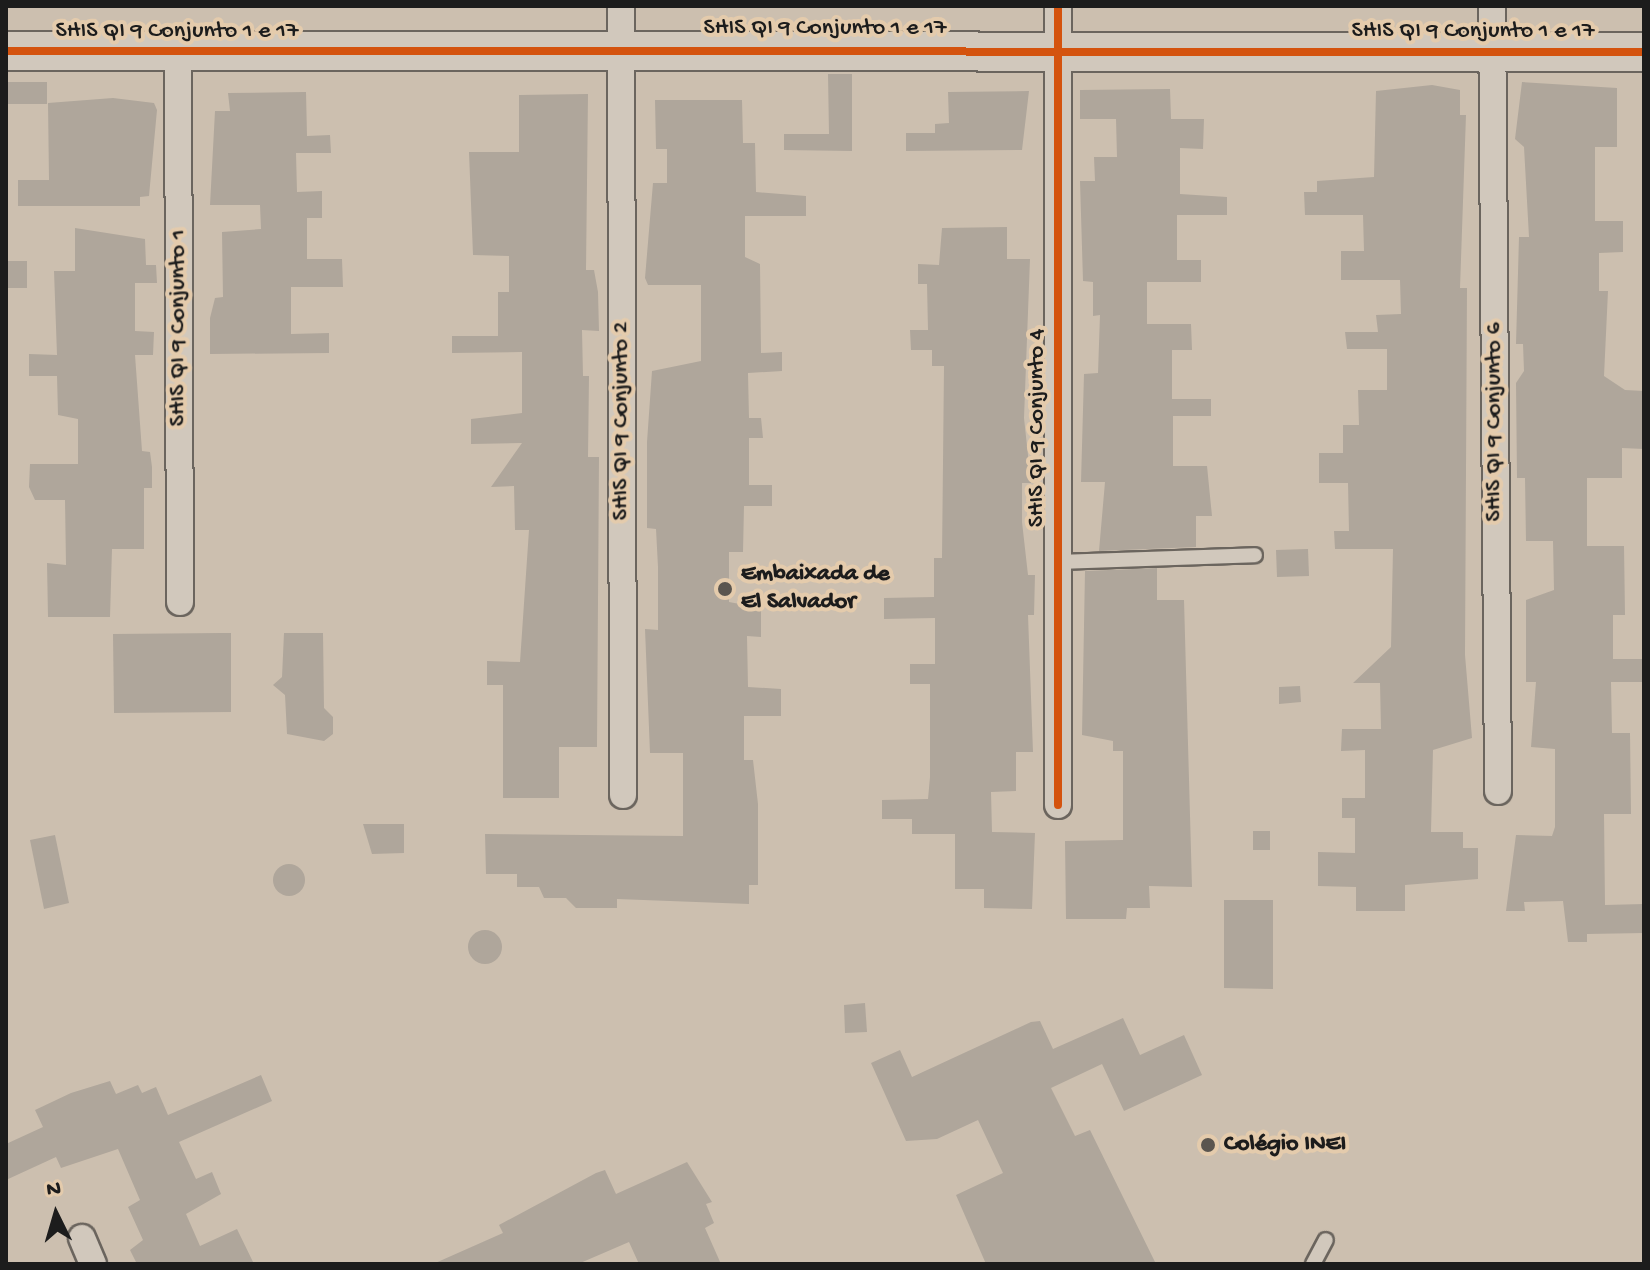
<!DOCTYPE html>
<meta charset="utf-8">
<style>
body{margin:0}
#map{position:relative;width:1650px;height:1270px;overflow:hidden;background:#ccbfaf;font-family:"Gochi Hand",sans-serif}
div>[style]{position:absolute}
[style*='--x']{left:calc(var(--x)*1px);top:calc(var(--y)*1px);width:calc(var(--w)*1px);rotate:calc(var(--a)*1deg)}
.building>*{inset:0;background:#afa69b}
.round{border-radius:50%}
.roads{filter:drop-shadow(2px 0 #6b655e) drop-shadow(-2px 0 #6b655e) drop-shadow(0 2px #6b655e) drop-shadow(0 -2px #6b655e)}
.lane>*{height:14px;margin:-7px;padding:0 7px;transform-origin:7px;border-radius:7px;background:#d1c8bc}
.street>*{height:26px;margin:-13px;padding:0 13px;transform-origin:13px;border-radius:13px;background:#d1c8bc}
.secondary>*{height:38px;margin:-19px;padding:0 19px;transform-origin:19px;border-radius:19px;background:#d1c8bc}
.cycleway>*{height:8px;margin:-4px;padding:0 4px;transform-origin:4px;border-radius:4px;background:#d4530e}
.dots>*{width:22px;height:22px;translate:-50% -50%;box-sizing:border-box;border:4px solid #e4cbac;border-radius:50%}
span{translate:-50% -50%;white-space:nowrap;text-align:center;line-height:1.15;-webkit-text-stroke:8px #e4cbac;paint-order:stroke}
.street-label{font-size:24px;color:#1c1c1c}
.poi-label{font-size:24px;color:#1c1c1c;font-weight:700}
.left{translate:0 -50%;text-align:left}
.frame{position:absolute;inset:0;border:8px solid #1c1c1c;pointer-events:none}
.north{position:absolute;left:16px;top:1174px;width:80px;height:80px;-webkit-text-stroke:6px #e4cbac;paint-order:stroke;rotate:355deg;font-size:22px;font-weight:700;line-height:32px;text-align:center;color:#1c1c1c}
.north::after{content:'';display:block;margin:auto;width:28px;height:36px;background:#1c1c1c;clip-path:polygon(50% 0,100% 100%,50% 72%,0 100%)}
</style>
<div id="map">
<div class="building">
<div style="clip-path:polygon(828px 74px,852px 74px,852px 151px,784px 150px,784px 134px,829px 134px)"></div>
<div style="clip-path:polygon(6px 82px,47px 82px,47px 104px,6px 104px)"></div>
<div style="clip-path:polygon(1522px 82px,1617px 88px,1617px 147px,1595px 147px,1595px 221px,1623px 221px,1623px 252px,1599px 253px,1599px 291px,1608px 291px,1604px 376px,1625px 390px,1644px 391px,1644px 449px,1622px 448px,1622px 478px,1587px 478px,1587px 546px,1624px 546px,1625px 615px,1613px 615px,1613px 659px,1644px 659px,1644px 682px,1611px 682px,1612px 733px,1630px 733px,1631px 814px,1604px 814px,1605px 905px,1644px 904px,1644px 933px,1587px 934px,1587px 942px,1568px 942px,1563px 901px,1524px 902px,1525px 911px,1506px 911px,1516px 835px,1552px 836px,1555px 827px,1555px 749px,1531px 747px,1536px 682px,1526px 682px,1526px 600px,1554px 590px,1553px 541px,1526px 541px,1525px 478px,1517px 478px,1516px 383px,1524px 371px,1523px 344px,1516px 344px,1519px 237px,1529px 237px,1524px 147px,1515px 139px)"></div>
<div style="clip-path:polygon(1432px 85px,1460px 90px,1460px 115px,1466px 115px,1460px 288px,1467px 288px,1465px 655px,1472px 738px,1433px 750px,1431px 832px,1463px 832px,1463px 848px,1478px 848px,1478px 879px,1405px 885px,1405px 911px,1356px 911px,1356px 887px,1318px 886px,1318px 852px,1355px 853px,1355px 818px,1342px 818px,1342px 798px,1365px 798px,1365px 750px,1341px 751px,1342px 729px,1381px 729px,1380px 683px,1353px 683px,1391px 647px,1393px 549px,1335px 549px,1334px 531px,1349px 531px,1348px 483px,1319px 483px,1319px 453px,1343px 453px,1343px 425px,1359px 425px,1358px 390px,1387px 390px,1387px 349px,1347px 349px,1345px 332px,1378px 332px,1376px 315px,1401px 314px,1400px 280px,1341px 280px,1341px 251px,1364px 251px,1363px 215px,1305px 215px,1304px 192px,1317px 192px,1317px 181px,1374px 177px,1376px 91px)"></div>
<div style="clip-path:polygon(1170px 89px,1171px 119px,1204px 119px,1203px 149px,1180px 148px,1180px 194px,1227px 197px,1227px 215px,1177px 215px,1177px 260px,1201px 260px,1201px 282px,1147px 282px,1147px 324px,1191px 324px,1192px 350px,1172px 350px,1172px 399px,1211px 399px,1211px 416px,1173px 416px,1173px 466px,1207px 466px,1212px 516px,1196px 516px,1196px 547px,1099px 551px,1105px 482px,1081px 482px,1084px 374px,1098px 373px,1100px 315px,1093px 316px,1093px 282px,1083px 281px,1080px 181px,1095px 181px,1094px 157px,1117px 157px,1116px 119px,1080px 119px,1080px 90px)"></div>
<div style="clip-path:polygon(1029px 91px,1022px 150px,906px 151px,906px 133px,935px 133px,935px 124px,949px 123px,948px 92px)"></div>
<div style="clip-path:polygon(306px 92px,307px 136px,330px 135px,331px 153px,296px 153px,297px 192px,322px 191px,322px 218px,307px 218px,307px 259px,342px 259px,343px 287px,291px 287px,291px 334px,329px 333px,329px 353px,210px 354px,210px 318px,215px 298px,223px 297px,222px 232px,261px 229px,260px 205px,210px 205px,215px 111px,230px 111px,228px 93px)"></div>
<div style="clip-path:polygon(588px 94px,586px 270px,594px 270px,598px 292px,599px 331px,582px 330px,583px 376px,589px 376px,588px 457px,599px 457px,597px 747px,559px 747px,559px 798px,503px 798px,503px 685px,487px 685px,487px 661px,520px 662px,529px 530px,515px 530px,514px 486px,491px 487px,522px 443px,471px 444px,471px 419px,522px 413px,522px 352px,452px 353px,452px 336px,498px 336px,498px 292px,509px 292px,509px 256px,473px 255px,469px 152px,519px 152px,519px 95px)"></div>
<div style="clip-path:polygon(113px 98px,154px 103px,157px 110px,149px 196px,140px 197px,140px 206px,18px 206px,18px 180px,49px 180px,48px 103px)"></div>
<div style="clip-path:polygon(655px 100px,742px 100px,743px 143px,755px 143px,756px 192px,806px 196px,806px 216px,745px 216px,745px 257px,760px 264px,761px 353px,782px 352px,782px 371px,748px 373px,749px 418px,761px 418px,763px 438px,749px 438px,749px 485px,772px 485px,772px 506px,744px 506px,743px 552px,729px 552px,729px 602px,761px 608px,761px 637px,747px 636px,748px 687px,781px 689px,781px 716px,744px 716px,744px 760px,753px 760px,758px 804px,758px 885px,749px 885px,749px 904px,617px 899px,617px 908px,576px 908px,566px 898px,544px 898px,539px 887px,517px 887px,517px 874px,486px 874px,485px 834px,683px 836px,683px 753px,650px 753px,645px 629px,658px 630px,658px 567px,656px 529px,647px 528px,647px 442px,652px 371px,701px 361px,701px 285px,648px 285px,645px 278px,653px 183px,667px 183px,667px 149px,656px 149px)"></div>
<div style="clip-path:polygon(1007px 227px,1007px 259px,1030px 259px,1024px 418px,1031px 483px,1022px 483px,1022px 522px,1028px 575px,1035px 575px,1034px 615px,1028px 615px,1033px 752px,1016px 752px,1016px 791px,991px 792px,992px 832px,1035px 833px,1032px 909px,984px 908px,984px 889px,955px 889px,955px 834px,912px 834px,912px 819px,882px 819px,882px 800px,928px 799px,930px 777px,930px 684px,910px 684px,910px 664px,935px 664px,935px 618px,884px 619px,884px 598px,934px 597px,934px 558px,942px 558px,944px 366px,932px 366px,932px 350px,911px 350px,910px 330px,928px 330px,927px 284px,918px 284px,918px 264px,939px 265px,942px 228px)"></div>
<div style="clip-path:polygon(75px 228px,145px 239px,146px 265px,156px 265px,157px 283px,135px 283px,135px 331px,154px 332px,153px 355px,135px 355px,142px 451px,150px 452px,152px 467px,152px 488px,144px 488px,144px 549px,112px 549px,110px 617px,48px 617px,47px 563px,66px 565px,65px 500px,35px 500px,29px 487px,30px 464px,78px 464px,78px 419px,58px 415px,57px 376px,29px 376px,29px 354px,57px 355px,54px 271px,75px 271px)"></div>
<div style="clip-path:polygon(6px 261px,27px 261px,27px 288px,6px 288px)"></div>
<div style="clip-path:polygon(1308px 549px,1309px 576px,1277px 577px,1276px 550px)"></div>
<div style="clip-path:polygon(1157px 568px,1157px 600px,1184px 600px,1192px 887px,1149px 886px,1150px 908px,1127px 908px,1126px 919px,1066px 919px,1065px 841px,1123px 840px,1123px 751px,1113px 751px,1113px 741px,1082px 735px,1085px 571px)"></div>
<div style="clip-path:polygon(221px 633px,231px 633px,231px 712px,114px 713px,113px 634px)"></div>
<div style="clip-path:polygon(284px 633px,323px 633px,324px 708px,333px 717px,333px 734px,324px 741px,287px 734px,285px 695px,273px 685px,282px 677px)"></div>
<div style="clip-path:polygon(1300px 686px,1301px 702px,1279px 704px,1279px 687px)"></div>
<div style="clip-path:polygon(363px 824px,404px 824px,404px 853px,372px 854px)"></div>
<div style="clip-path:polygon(1253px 831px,1270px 831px,1270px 850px,1253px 850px)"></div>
<div style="clip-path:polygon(55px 835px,69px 903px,44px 909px,30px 840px)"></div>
<div class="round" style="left:273px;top:864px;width:32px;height:32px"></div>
<div style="clip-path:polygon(1224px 900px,1273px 900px,1273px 989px,1224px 988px)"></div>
<div class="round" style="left:468px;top:930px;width:34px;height:34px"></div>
<div style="clip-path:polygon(865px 1003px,867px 1032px,845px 1033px,844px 1005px)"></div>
<div style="clip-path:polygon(1123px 1018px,1140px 1055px,1184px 1035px,1202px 1075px,1124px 1111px,1102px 1064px,1051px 1088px,1075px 1136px,1090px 1130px,1156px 1264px,986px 1264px,956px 1195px,1003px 1173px,978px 1120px,937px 1139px,906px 1141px,871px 1063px,900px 1050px,912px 1077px,1031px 1022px,1040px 1021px,1053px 1049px)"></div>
<div style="clip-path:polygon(261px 1075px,272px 1101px,179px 1142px,196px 1179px,212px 1172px,221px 1194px,186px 1214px,200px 1246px,237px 1229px,254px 1264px,137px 1264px,130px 1250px,143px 1240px,128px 1207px,140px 1200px,118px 1149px,61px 1168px,56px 1157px,6px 1180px,6px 1144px,43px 1127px,35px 1110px,71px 1093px,110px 1081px,116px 1094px,138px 1085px,142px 1093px,156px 1087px,168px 1115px)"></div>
<div style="clip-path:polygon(687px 1162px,712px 1202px,706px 1204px,714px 1223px,705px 1228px,721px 1264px,639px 1264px,629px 1242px,578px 1264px,433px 1264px,503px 1233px,499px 1225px,596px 1173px,605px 1170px,616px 1194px)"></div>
</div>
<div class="roads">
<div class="lane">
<div style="--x:1058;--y:562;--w:197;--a:-2"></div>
<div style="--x:1313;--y:1264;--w:27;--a:-62"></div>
</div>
<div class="street">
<div style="--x:621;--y:6;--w:789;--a:89.85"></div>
<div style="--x:1492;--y:6;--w:785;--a:89.56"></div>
<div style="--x:178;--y:55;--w:547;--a:89.79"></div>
<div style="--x:1058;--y:805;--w:799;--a:-90"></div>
<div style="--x:82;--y:1238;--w:28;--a:67"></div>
</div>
<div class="secondary">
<div style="--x:6;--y:51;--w:1638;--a:0.03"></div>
</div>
</div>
<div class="cycleway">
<div style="--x:6;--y:51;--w:1638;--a:0.03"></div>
<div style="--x:1058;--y:805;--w:799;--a:-90"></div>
</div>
<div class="dots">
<div style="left:725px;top:589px;background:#5a554f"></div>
<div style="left:1208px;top:1145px;background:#5a554f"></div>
</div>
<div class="street-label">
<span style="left:825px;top:29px">SHIS QI 9 Conjunto 1 e 17</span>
<span style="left:177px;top:32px">SHIS QI 9 Conjunto 1 e 17</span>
<span style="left:1473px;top:32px">SHIS QI 9 Conjunto 1 e 17</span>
<span style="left:179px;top:328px;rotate:-90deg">SHIS QI 9 Conjunto 1</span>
<span style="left:622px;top:421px;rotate:-90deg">SHIS QI 9 Conjunto 2</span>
<span style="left:1495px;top:422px;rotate:-90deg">SHIS QI 9 Conjunto 6</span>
<span style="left:1038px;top:428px;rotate:-90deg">SHIS QI 9 Conjunto 4</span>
</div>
<div class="poi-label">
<span class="left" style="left:741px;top:589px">Embaixada de<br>El Salvador</span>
<span class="left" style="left:1224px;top:1145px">Colégio INEI</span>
</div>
<div class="frame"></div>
<div class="north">N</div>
</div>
